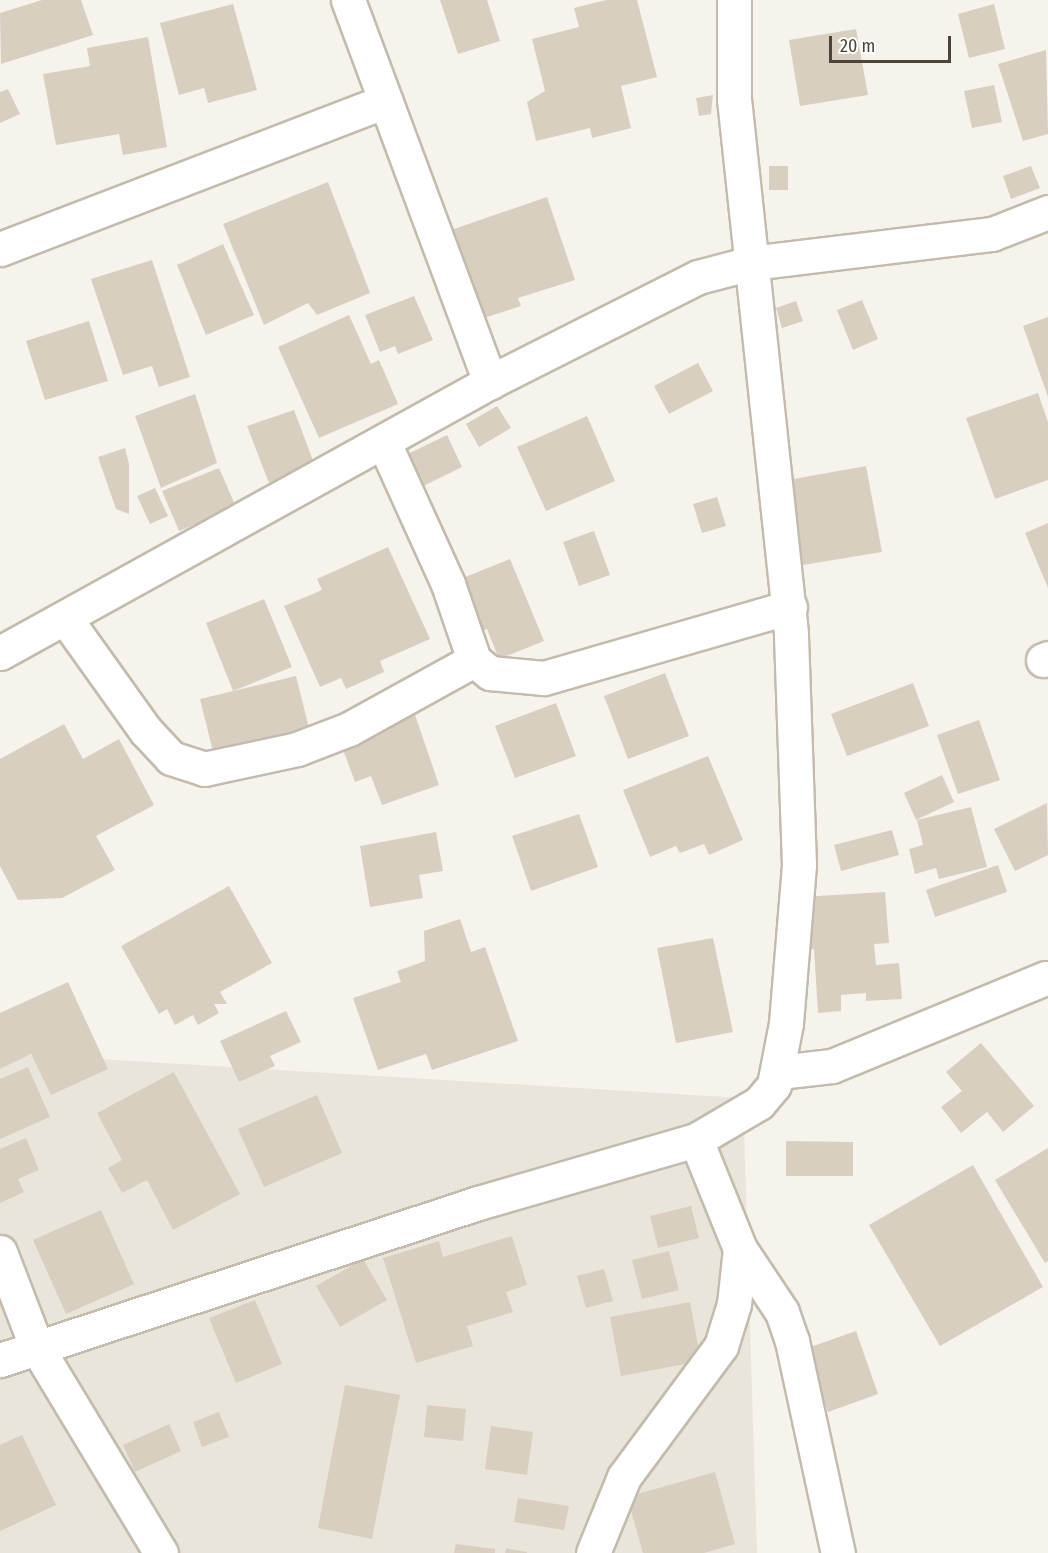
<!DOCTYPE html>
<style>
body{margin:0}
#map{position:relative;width:1048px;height:1553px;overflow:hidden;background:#f6f3ec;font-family:"Fira Sans Condensed",sans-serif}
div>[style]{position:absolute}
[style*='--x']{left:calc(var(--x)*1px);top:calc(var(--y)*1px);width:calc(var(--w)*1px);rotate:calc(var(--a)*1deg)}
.residential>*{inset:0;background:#eae5da}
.building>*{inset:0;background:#d8cfc1}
.roads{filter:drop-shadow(2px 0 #c2bbae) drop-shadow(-2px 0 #c2bbae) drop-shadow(0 2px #c2bbae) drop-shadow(0 -2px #c2bbae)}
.street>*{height:33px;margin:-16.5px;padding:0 16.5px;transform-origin:16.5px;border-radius:16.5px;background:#fff}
span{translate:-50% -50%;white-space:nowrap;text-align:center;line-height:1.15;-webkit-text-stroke:6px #fff;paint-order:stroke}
.scale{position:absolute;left:829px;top:36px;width:122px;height:27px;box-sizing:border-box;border:3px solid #4b4439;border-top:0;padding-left:8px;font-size:18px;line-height:21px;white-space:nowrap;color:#4b4439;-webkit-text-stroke:4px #fff;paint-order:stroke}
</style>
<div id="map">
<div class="residential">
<div style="clip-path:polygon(0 1053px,743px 1098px,757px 1553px,0 1553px)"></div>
</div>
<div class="building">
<div style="clip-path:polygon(42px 0,81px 0,93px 35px,1px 64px,0 13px)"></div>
<div style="clip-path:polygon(440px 0,487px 0,500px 41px,458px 54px)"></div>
<div style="clip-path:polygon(606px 0,637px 0,657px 77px,621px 86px,631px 128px,592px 138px,590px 128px,536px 141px,527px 102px,545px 91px,532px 39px,579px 27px,574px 8px)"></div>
<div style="clip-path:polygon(233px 4px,257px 90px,208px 103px,204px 88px,179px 95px,160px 23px)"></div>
<div style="clip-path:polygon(994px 4px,1005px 49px,969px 58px,958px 14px)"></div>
<div style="clip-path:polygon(856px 29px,868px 95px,800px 106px,789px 40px)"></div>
<div style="clip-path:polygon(148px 37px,167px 147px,123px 155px,119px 134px,56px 145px,43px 74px,90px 66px,87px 48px)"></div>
<div style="clip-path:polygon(1046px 50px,1048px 134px,1023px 141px,998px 64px)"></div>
<div style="clip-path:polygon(994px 85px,1002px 122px,972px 128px,964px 91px)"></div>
<div style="clip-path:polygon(8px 89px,20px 114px,0 123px,0 92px)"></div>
<div style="clip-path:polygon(713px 95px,711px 114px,699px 116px,696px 98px)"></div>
<div style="clip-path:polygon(769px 166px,788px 166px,788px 190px,769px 190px)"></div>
<div style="clip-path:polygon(1031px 166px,1040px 188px,1011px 199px,1003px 176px)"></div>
<div style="clip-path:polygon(328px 182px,370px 293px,317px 315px,308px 303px,264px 325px,223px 224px)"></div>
<div style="clip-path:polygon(547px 197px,575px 280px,518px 298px,521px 306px,475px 321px,445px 232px)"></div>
<div style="clip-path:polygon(223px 244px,254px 315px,206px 335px,177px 265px)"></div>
<div style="clip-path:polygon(152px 260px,190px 377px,159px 387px,152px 366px,123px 375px,91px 279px)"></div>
<div style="clip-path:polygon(414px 296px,433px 340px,398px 354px,395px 346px,380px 352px,365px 315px)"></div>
<div style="clip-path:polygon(862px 300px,878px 339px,853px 350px,837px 310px)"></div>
<div style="clip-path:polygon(796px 301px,803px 321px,782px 328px,776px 308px)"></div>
<div style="clip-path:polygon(349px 315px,371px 364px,379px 360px,398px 404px,319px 438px,278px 347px)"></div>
<div style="clip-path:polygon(1048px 317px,1048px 397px,1023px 326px)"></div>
<div style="clip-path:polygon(89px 321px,108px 381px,45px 400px,26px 341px)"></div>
<div style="clip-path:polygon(698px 363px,713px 391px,669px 414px,654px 386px)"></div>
<div style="clip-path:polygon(1038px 393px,1048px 422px,1048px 480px,995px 499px,966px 418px)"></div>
<div style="clip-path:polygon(195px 394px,217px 463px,161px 488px,135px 416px)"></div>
<div style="clip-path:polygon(497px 406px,511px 428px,479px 447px,466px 424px)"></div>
<div style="clip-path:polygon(294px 410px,315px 466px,269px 483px,247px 426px)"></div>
<div style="clip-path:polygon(587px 416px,615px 481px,546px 511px,517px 447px)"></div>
<div style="clip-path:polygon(447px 435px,462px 467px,399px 498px,383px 466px)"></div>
<div style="clip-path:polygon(125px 448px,129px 464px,129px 514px,116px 509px,98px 457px)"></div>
<div style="clip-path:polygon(866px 466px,882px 552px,803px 565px,788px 480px)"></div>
<div style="clip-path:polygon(219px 468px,236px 507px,179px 531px,162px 491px)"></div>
<div style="clip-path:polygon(155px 488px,168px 516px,150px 524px,137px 496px)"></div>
<div style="clip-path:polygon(717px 497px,726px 526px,702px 533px,693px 504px)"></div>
<div style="clip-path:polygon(1048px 523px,1048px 588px,1025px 533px)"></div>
<div style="clip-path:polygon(594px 531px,610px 575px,579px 586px,563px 542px)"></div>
<div style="clip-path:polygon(388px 547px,430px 639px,380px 661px,384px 672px,346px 689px,341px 678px,320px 687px,284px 606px,322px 590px,317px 579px)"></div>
<div style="clip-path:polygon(510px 559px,544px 641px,499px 659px,487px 629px,469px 635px,448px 584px)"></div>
<div style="clip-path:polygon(264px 599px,292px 667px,233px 691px,206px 623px)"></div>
<div style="clip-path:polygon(665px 673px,689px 736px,628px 759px,604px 696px)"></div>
<div style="clip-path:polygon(296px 676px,315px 752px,219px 776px,200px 699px)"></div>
<div style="clip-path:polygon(913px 683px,929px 726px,847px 756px,831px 714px)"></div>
<div style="clip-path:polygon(556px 703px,576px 756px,515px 778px,495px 726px)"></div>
<div style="clip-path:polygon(412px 706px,439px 785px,382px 805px,371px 776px,355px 782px,337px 733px)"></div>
<div style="clip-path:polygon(979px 720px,1000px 780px,958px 794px,937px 735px)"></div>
<div style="clip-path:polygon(64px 724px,83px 759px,119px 739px,154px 805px,96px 836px,115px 870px,62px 898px,18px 900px,0 866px,0 759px)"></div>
<div style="clip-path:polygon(708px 756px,743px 840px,709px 855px,704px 844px,680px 853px,676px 846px,650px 857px,623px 790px)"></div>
<div style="clip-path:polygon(942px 775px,954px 802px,916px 820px,904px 793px)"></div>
<div style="clip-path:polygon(1047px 803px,1048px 855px,1015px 871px,994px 829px)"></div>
<div style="clip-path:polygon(971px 807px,987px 867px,939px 879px,936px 868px,915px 874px,909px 849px,923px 845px,917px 820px)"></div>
<div style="clip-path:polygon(579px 814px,598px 867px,531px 891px,512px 836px)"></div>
<div style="clip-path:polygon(892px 830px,899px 855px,841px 871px,834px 845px)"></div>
<div style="clip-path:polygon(436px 832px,443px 871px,419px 875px,423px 898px,370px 907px,360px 846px)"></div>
<div style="clip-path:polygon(998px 865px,1007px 892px,935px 917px,926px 890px)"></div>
<div style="clip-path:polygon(229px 886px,272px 963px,220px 992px,227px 1004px,214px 1004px,219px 1013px,198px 1025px,193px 1015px,175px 1025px,167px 1009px,159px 1014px,121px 946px)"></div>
<div style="clip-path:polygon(885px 892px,889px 943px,874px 944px,876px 965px,899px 963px,902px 999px,866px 1001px,866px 993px,841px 995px,841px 1011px,818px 1013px,814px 949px,803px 950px,800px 897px)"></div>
<div style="clip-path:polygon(460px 919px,471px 952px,485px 947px,518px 1041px,432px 1070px,426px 1054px,378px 1070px,353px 998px,401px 982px,397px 971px,425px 961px,424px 931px)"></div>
<div style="clip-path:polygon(713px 938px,733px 1032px,676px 1043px,657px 948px)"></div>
<div style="clip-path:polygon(68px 982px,108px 1069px,51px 1095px,31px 1054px,0 1069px,0 1013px)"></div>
<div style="clip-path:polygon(286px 1011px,301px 1042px,270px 1056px,275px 1066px,239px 1082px,220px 1041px)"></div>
<div style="clip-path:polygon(981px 1043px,1034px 1106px,1003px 1132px,987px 1112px,961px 1133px,941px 1107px,962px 1091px,946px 1072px)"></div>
<div style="clip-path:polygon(28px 1067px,50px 1117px,0 1139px,0 1079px)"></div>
<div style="clip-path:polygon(174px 1072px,240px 1194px,173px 1230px,147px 1180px,122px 1193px,108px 1168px,122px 1160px,97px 1113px)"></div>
<div style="clip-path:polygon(317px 1095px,342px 1153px,264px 1187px,238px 1129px)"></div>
<div style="clip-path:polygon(26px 1138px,39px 1170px,18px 1179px,24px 1192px,0 1203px,0 1149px)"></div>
<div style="clip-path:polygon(786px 1141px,853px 1142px,853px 1176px,786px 1176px)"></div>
<div style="clip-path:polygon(1048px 1148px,1048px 1261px,1045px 1263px,995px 1180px)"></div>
<div style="clip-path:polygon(973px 1165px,1043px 1287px,940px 1346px,869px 1225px)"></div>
<div style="clip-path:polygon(691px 1206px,699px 1238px,658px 1248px,650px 1216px)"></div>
<div style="clip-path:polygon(101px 1210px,134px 1284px,66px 1314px,33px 1240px)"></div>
<div style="clip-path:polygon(512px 1236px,527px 1285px,506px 1292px,513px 1312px,467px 1326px,473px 1346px,416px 1363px,383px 1258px,439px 1241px,443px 1257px)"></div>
<div style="clip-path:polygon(669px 1251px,679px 1290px,642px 1299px,632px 1260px)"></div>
<div style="clip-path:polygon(363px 1259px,387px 1300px,340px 1327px,316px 1286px)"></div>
<div style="clip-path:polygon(604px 1269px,613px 1301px,586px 1308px,577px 1276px)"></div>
<div style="clip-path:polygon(255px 1300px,282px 1364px,236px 1383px,209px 1318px)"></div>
<div style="clip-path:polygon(690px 1302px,701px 1361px,621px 1376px,610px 1317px)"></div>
<div style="clip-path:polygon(856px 1331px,878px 1394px,828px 1412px,805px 1349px)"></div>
<div style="clip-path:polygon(345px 1385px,400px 1395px,372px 1539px,318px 1528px)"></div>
<div style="clip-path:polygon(427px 1405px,466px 1409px,463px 1441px,424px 1437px)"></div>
<div style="clip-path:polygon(219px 1412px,229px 1437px,202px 1447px,193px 1422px)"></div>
<div style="clip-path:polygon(169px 1424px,181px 1451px,135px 1472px,123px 1445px)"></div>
<div style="clip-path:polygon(491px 1426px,533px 1432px,527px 1475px,485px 1469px)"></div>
<div style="clip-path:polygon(22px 1435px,56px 1505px,0 1531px,0 1445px)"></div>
<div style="clip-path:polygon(715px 1472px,735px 1544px,704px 1553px,643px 1553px,627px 1497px)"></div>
<div style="clip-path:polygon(518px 1498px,569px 1506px,564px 1530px,514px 1522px)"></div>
<div style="clip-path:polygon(456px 1544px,495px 1549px,495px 1553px,454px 1553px)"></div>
<div style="clip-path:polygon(506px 1548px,527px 1552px,527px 1553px,505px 1553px)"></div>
</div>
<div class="roads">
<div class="street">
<div style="--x:348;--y:0;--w:408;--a:69.6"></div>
<div style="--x:0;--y:249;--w:413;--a:-21"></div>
<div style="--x:385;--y:445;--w:153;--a:65.6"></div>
<div style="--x:448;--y:584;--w:80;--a:71.1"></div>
<div style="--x:474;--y:660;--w:21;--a:39"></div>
<div style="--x:490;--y:673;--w:54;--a:5.3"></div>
<div style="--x:544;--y:678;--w:256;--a:-16.1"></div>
<div style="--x:65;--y:618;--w:139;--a:54.4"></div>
<div style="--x:146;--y:731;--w:37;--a:47"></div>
<div style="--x:171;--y:758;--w:35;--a:18"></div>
<div style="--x:204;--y:769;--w:95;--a:-12.1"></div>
<div style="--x:297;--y:749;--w:56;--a:-21"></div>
<div style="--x:349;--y:729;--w:143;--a:-28.9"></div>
<div style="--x:0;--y:653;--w:560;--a:-28.95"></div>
<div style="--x:490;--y:382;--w:233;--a:-26.8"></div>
<div style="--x:698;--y:277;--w:55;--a:-14.8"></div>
<div style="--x:751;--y:263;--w:243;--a:-6.9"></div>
<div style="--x:992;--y:234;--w:60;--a:-21.4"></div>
<div style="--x:1043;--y:660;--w:5;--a:-22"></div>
<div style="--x:779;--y:1072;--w:53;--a:-6.5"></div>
<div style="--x:832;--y:1066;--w:231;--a:-22.4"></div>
<div style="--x:696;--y:1140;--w:118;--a:68"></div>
<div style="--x:740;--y:1249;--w:76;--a:56.3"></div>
<div style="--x:782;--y:1312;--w:31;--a:71"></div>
<div style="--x:792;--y:1341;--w:217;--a:77.8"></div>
<div style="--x:0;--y:1252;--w:101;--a:69"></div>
<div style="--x:36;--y:1346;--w:242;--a:58.9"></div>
<div style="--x:0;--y:1360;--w:503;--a:-18.18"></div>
<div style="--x:478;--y:1203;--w:227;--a:-16.1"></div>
<div style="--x:696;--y:1140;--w:73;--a:-30.4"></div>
<div style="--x:759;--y:1103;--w:23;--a:-50"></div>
<div style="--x:774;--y:1085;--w:63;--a:-79"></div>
<div style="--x:786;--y:1023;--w:159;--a:-85.3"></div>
<div style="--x:799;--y:865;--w:232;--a:-92"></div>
<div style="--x:791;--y:633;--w:537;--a:-96.09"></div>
<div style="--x:734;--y:99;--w:99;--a:-90"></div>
<div style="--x:593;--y:1553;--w:82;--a:-67.8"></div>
<div style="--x:624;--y:1477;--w:163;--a:-53.5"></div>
<div style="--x:721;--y:1346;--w:44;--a:-72.8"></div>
<div style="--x:734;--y:1304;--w:55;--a:-83.8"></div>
</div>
</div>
<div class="scale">20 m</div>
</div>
